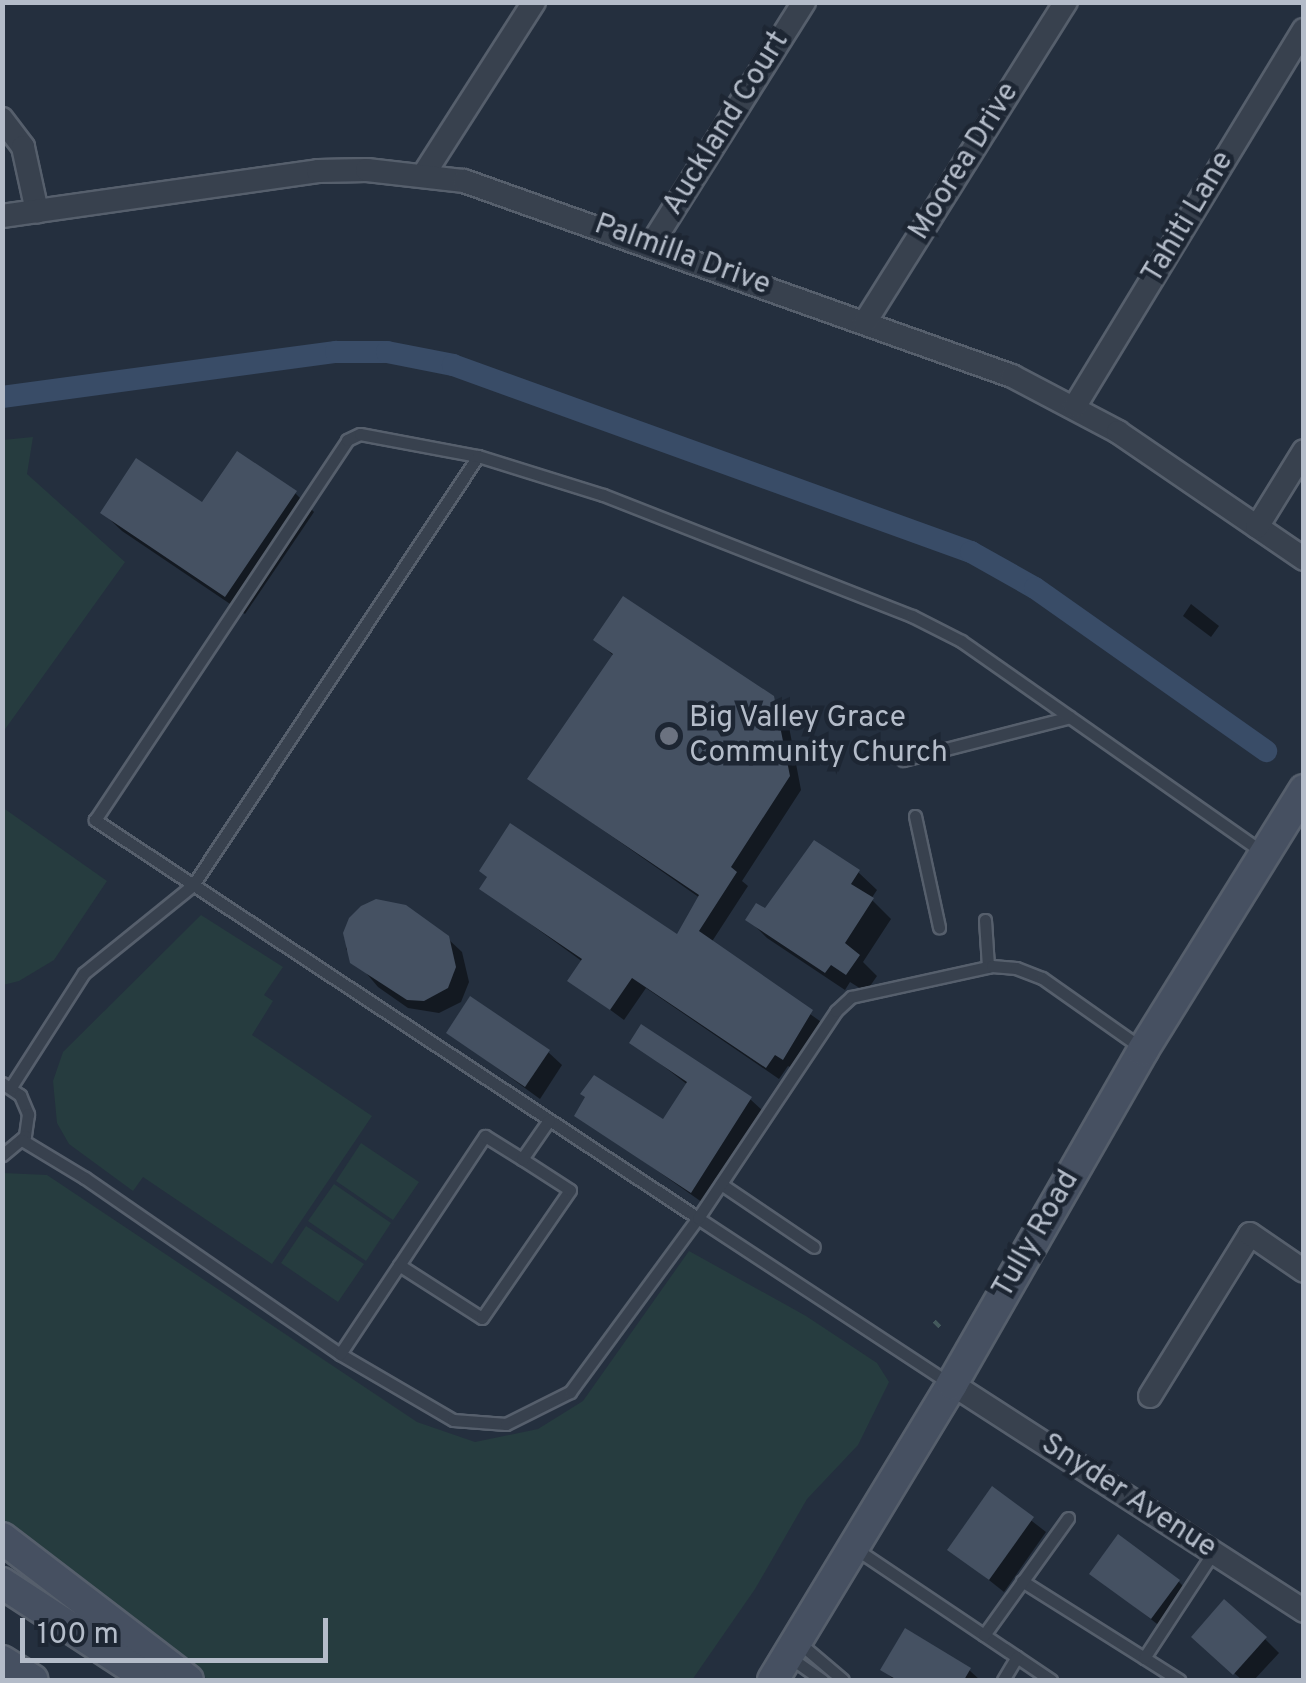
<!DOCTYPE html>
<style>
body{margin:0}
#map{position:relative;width:1306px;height:1683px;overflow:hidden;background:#242f3e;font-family:Overpass,sans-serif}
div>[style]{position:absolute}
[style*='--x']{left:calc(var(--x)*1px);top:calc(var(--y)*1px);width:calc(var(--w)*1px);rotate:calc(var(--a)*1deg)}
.green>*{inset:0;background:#263c3f}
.shadow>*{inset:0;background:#0007}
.canal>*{height:22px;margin:-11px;padding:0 11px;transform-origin:11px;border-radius:11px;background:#394c67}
.building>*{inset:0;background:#455162}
.path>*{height:4px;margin-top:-2px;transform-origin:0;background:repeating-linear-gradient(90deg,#44595c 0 8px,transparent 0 16px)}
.roads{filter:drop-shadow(2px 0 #565f6c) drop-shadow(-2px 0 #565f6c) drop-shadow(0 2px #565f6c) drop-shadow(0 -2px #565f6c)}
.lane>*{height:11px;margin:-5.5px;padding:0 5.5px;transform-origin:5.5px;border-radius:5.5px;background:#38414e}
.street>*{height:22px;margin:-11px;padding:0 11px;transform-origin:11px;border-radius:11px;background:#38414e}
.secondary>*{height:30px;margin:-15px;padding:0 15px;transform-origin:15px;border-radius:15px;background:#465061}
.dots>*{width:28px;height:28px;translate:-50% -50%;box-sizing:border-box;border:5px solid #1d2633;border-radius:50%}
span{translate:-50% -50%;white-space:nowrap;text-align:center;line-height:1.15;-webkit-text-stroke:9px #1d2633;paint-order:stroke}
.street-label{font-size:30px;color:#b4bcc9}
.poi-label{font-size:30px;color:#b4bcc9}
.left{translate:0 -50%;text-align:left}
.frame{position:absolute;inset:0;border:5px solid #b4bcc9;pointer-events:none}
.scale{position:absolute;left:20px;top:1618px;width:308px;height:45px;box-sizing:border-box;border:5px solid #b4bcc9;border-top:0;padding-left:12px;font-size:30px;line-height:35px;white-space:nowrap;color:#b4bcc9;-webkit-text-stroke:8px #1d2633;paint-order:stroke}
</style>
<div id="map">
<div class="green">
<div style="clip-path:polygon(33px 437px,27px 474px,125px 562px,3px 732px,3px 440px)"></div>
<div style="clip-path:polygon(2px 807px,107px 881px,54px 960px,19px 981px,3px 985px)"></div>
<div style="clip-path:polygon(201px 915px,283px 967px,264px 995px,273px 1001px,252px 1035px,372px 1116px,272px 1264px,143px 1177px,133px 1191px,69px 1144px,57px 1123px,53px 1081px,63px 1052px)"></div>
<div style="clip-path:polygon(361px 1143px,419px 1182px,393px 1220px,336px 1181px)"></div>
<div style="clip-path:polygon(3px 1173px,47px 1175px,417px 1422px,475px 1442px,538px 1429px,583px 1401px,689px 1251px,806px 1316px,877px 1363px,889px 1382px,858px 1445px,807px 1499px,755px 1589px,692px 1680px,209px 1680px,3px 1529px)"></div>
<div style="clip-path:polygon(334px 1184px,391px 1223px,366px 1261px,308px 1221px)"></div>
<div style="clip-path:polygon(306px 1226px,364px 1264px,338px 1302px,281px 1263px)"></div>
</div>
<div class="shadow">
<div style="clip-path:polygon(295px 493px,314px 512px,245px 614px,122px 531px,103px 513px)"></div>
<div style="clip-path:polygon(1191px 604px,1219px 626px,1211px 637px,1183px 616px)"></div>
<div style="clip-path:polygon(596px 640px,773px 698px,786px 711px,801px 790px,742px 881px,748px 886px,711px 943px,824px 1024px,796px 1070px,788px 1066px,779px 1079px,646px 988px,624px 1020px,571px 981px,583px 962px,482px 889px,678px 937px,700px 898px,530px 779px,614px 656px)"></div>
<div style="clip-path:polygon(858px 872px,877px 890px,871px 899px,891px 919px,863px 962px,877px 976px,866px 992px,850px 982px,845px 990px,767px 938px,748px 919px)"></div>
<div style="clip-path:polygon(351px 919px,447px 938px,462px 952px,469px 982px,461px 1002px,439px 1013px,408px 1008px,378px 987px,346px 949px)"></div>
<div style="clip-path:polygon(449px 1033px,548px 1052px,562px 1065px,540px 1099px)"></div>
<div style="clip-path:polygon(632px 1042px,750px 1099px,764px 1112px,706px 1205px,578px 1115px,664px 1123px,688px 1085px)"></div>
<div style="clip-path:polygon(992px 1490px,1046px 1532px,1004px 1592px,950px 1549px)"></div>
<div style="clip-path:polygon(1092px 1573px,1179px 1582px,1192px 1595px,1166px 1631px)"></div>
<div style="clip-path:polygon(1265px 1639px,1279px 1653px,1254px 1680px,1242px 1680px,1208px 1650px)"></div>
<div style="clip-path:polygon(883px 1669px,969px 1670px,980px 1680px,894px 1680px)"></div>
</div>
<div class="canal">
<div style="--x:2;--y:397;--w:337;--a:-7.7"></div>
<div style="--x:336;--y:352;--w:51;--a:0"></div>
<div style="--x:387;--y:352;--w:67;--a:11.1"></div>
<div style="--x:453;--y:365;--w:551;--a:19.85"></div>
<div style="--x:971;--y:552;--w:73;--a:29.4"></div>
<div style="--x:1035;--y:588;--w:283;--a:35.2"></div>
</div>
<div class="building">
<div style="clip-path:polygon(237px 451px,297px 491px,225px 597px,100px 513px,136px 458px,202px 502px)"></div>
<div style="clip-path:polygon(623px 596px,774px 696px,790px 776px,731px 867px,737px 872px,699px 931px,813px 1010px,783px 1060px,775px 1055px,766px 1068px,632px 978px,610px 1010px,567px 981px,582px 959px,479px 889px,487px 877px,479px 871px,510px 823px,677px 934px,699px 895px,527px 779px,613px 654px,593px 640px)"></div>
<div style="clip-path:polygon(814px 840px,860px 870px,851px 884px,874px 898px,845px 943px,860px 955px,846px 975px,831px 965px,825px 973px,745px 920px,756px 903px,765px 908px)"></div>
<div style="clip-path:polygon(376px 899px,406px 905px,449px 936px,456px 967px,448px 988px,424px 1001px,407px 1000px,350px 963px,343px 933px,349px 918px,361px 906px)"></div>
<div style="clip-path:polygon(470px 996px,550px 1050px,525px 1087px,446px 1033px)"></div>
<div style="clip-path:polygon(641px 1024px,752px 1097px,691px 1193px,574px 1116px,585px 1097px,580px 1094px,594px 1075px,663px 1119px,687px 1082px,629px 1043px)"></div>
<div style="clip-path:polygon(992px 1486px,1034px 1517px,989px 1580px,947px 1550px)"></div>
<div style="clip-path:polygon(1118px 1534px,1180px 1580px,1151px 1619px,1089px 1574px)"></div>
<div style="clip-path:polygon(1224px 1599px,1267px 1637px,1233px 1675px,1191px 1637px)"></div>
<div style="clip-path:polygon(905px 1628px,971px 1668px,964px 1680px,897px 1680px,880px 1670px)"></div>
</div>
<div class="path">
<div style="--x:934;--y:1321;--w:10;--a:45"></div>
</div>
<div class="roads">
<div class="lane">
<div style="--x:903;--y:760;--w:172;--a:-14.4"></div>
<div style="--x:915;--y:816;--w:114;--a:77.8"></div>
<div style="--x:985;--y:920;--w:47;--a:86.3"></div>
<div style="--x:2;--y:1083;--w:22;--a:34"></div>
<div style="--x:20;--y:1095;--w:21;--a:67"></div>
<div style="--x:28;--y:1114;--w:22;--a:98"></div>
<div style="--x:25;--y:1136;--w:30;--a:140"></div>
<div style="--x:11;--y:1087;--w:135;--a:-57.4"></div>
<div style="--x:84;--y:973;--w:140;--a:-38.9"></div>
<div style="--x:193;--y:885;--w:515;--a:-56.4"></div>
<div style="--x:22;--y:1140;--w:74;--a:31.1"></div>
<div style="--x:85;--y:1178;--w:310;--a:34.6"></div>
<div style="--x:340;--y:1354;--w:131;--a:30.3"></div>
<div style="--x:453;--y:1420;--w:53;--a:4.3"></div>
<div style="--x:506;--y:1424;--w:72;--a:-26.6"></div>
<div style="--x:570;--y:1392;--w:216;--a:-53.7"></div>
<div style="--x:698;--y:1218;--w:723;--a:-146.57"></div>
<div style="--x:95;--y:820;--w:456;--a:-56.4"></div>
<div style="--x:347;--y:440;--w:14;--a:-25"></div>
<div style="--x:360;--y:434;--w:120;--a:10.6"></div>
<div style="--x:478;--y:456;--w:131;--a:17.3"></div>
<div style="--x:603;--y:495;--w:332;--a:21.4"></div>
<div style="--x:912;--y:616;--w:55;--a:27"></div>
<div style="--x:961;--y:641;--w:370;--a:35"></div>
<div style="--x:721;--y:1184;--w:112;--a:34.1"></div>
<div style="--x:399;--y:1265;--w:98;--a:32.6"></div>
<div style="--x:482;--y:1318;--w:155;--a:-55.5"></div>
<div style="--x:570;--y:1190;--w:57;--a:-147.1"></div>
<div style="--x:340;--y:1354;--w:262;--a:-56.4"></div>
<div style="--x:485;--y:1136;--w:44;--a:31.9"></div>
<div style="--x:522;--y:1159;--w:47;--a:-55.3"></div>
<div style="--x:949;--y:1383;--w:300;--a:-146.7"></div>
<div style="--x:698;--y:1218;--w:249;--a:-56.3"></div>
<div style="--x:836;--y:1011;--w:21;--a:-43"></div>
<div style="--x:851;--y:997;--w:144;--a:-12.4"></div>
<div style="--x:992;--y:966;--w:24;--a:5"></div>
<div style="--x:1016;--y:968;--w:28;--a:21"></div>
<div style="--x:1042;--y:978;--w:120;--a:35.1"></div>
<div style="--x:856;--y:1549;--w:235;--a:33.9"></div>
<div style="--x:1022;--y:1581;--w:186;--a:32.2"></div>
<div style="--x:984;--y:1635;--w:144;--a:-54.3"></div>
<div style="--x:797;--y:1641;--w:60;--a:40.3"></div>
<div style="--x:788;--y:1656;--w:42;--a:35.2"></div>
<div style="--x:1144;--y:1658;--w:128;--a:-56.8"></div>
<div style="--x:1003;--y:1680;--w:27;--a:-59"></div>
</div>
<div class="street">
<div style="--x:2;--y:119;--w:35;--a:53"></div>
<div style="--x:23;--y:147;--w:66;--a:77.7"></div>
<div style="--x:424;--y:174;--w:204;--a:-57.4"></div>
<div style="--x:2;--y:216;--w:319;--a:-8.1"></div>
<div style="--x:318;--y:171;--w:49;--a:-1.2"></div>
<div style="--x:367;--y:170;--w:98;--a:6.5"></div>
<div style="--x:464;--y:181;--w:582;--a:19.59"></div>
<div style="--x:1012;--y:376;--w:120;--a:27.8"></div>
<div style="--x:1118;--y:432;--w:225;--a:34.3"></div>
<div style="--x:651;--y:245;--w:287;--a:-57.8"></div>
<div style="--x:865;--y:322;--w:378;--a:-57.9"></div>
<div style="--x:1075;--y:406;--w:440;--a:-58.7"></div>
<div style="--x:1257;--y:527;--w:89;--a:-58.3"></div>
<div style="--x:952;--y:1384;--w:419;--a:32.8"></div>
<div style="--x:1150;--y:1396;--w:190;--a:-58.3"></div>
<div style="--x:1250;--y:1234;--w:65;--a:34.4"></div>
</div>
<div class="secondary">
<div style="--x:2;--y:1538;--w:234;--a:37.4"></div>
<div style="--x:2;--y:1583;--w:178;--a:33.1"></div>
<div style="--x:2;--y:1661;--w:36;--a:32"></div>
<div style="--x:773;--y:1680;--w:346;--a:-58.8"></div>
<div style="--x:952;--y:1384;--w:385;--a:-60.2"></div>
<div style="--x:1143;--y:1050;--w:306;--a:-58.2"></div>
</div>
</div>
<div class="dots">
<div style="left:669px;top:736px;background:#6b7280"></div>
</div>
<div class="street-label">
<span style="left:727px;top:124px;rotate:-58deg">Auckland Court</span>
<span style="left:965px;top:162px;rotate:-58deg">Moorea Drive</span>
<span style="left:1189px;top:218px;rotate:-59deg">Tahiti Lane</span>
<span style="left:682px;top:256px;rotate:20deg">Palmilla Drive</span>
<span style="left:1037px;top:1235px;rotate:-60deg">Tully Road</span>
<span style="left:1128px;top:1497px;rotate:33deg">Snyder Avenue</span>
</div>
<div class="poi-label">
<span class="left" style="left:689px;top:736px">Big Valley Grace<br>Community Church</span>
</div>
<div class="frame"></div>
<div class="scale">100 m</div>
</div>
